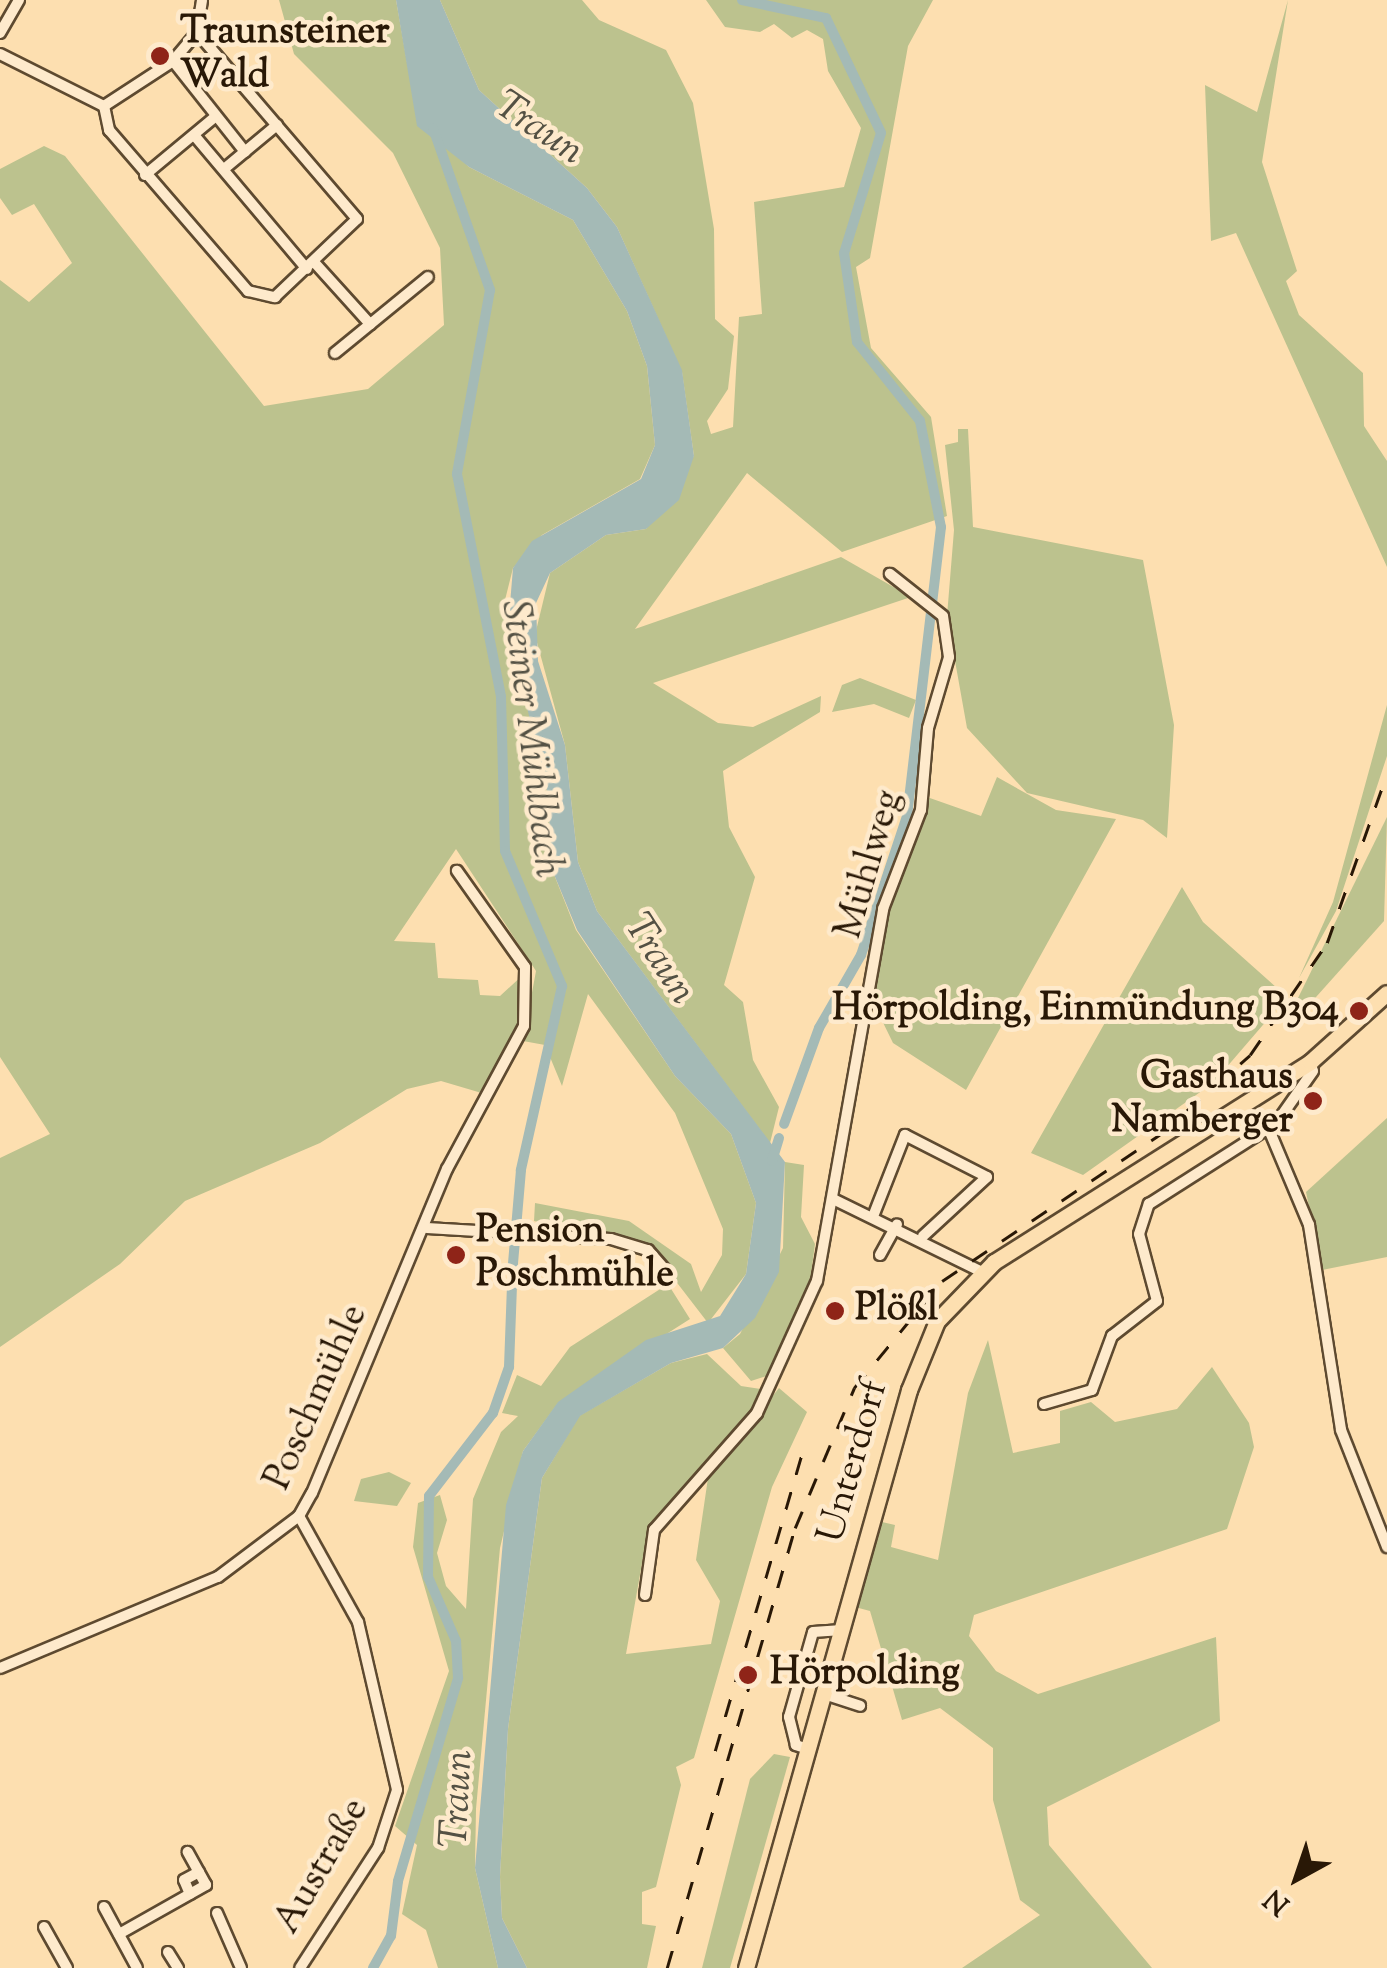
<!DOCTYPE html>
<meta charset="utf-8">
<style>
body{margin:0}
#map{position:relative;width:1387px;height:1968px;overflow:hidden;background:#fddfb0;font-family:"Sorts Mill Goudy",serif}
div>[style]{position:absolute}
[style*='--x']{left:calc(var(--x)*1px);top:calc(var(--y)*1px);width:calc(var(--w)*1px);rotate:calc(var(--a)*1deg)}
.green>*{inset:0;background:#bcc28e}
.water>*{inset:0;background:#a4bab6}
.canal>*{height:10px;margin:-5px;padding:0 5px;transform-origin:5px;border-radius:5px;background:#a4bab6}
.roads{filter:drop-shadow(2px 0 #5e4a30) drop-shadow(-2px 0 #5e4a30) drop-shadow(0 2px #5e4a30) drop-shadow(0 -2px #5e4a30)}
.minor>*{height:10px;margin:-5px;padding:0 5px;transform-origin:5px;border-radius:5px;background:#feeacc}
.primary>*{height:15px;margin:-7.5px;padding:0 7.5px;transform-origin:7.5px;border-radius:7.5px;background:#fddfb0}
.rail>*{height:2.5px;margin-top:-1.25px;transform-origin:0;background:repeating-linear-gradient(90deg,#291806 0 18px,transparent 0 36px)}
.dots>*{width:28px;height:28px;translate:-50% -50%;box-sizing:border-box;border:5px solid #feeacc;border-radius:50%}
span{translate:-50% -50%;white-space:nowrap;text-align:center;line-height:1.15;-webkit-text-stroke:9px #feeacc;paint-order:stroke}
.poi-label{font-size:38px;color:#291806;font-weight:700}
.left{translate:0 -50%;text-align:left}
.right{translate:-100% -50%;text-align:right}
.street-label{font-size:38px;color:#291806}
.water-label{font-size:40px;color:#545144;font-style:italic}
.north{position:absolute;left:1247px;top:1828px;width:100px;height:100px;-webkit-text-stroke:8px #feeacc;paint-order:stroke;rotate:220deg;font-size:28px;font-weight:700;line-height:40px;text-align:center;color:#291806}
.north::after{content:'';display:block;margin:auto;width:35px;height:45px;background:#291806;clip-path:polygon(50% 0,100% 100%,50% 72%,0 100%)}
</style>
<div id="map">
<div class="green">
<div style="clip-path:polygon(279px 0,396px 0,417px 119px,469px 167px,573px 220px,627px 311px,647px 366px,655px 445px,640px 479px,542px 535px,513px 568px,505px 600px,547px 791px,553px 872px,576px 930px,675px 1076px,731px 1134px,756px 1203px,746px 1274px,708px 1323px,651px 1249px,534px 1221px,535px 1203px,629px 1221px,691px 1264px,701px 1292px,722px 1255px,723px 1229px,675px 1113px,588px 994px,562px 1086px,545px 1045px,523px 1041px,536px 971px,456px 849px,394px 941px,435px 943px,438px 978px,478px 980px,480px 995px,500px 996px,525px 973px,523px 1025px,485px 1094px,441px 1081px,407px 1089px,320px 1143px,185px 1201px,120px 1264px,0 1347px,0 1158px,50px 1134px,0 1057px,0 280px,29px 302px,72px 263px,34px 204px,12px 215px,0 198px,0 169px,44px 146px,65px 156px,264px 406px,368px 389px,444px 325px,440px 248px,393px 153px,294px 54px)"></div>
<div style="clip-path:polygon(440px 0,582px 0,599px 20px,666px 50px,693px 103px,714px 229px,715px 319px,734px 336px,728px 389px,707px 421px,711px 434px,733px 427px,739px 317px,762px 314px,754px 202px,844px 187px,861px 128px,828px 71px,823px 39px,807px 30px,792px 38px,774px 24px,760px 32px,725px 27px,706px 0,933px 0,908px 46px,870px 258px,856px 267px,871px 348px,931px 417px,947px 516px,842px 552px,747px 473px,635px 629px,841px 557px,911px 597px,653px 683px,718px 723px,753px 727px,821px 696px,820px 712px,723px 771px,729px 827px,755px 877px,724px 985px,743px 1002px,753px 1060px,779px 1107px,770px 1143px,597px 911px,578px 862px,565px 745px,535px 635px,550px 573px,606px 535px,646px 529px,694px 456px,682px 372px,617px 227px,587px 188px,479px 90px)"></div>
<div style="clip-path:polygon(1288px 0,1262px 162px,1297px 271px,1286px 281px,1299px 315px,1363px 373px,1364px 426px,1387px 461px,1387px 567px,1236px 233px,1211px 241px,1205px 85px,1257px 112px)"></div>
<div style="clip-path:polygon(958px 429px,968px 429px,973px 527px,1143px 560px,1174px 725px,1167px 838px,1143px 820px,1027px 793px,967px 728px,947px 616px,954px 530px,945px 445px,958px 442px)"></div>
<div style="clip-path:polygon(860px 678px,916px 700px,909px 718px,874px 704px,832px 712px,842px 685px)"></div>
<div style="clip-path:polygon(1387px 705px,1387px 756px,1336px 911px,1299px 978px,1333px 902px)"></div>
<div style="clip-path:polygon(997px 777px,1056px 810px,1116px 819px,966px 1090px,893px 1043px,872px 1000px,890px 897px,927px 797px,981px 816px)"></div>
<div style="clip-path:polygon(1387px 817px,1384px 921px,1308px 1006px,1298px 998px)"></div>
<div style="clip-path:polygon(1182px 887px,1203px 922px,1287px 997px,1213px 1083px,1083px 1175px,1031px 1153px)"></div>
<div style="clip-path:polygon(1387px 1118px,1387px 1257px,1322px 1270px,1306px 1192px)"></div>
<div style="clip-path:polygon(785px 1162px,804px 1165px,801px 1217px,815px 1244px,809px 1290px,773px 1374px,751px 1381px,723px 1348px,740px 1334px,783px 1248px)"></div>
<div style="clip-path:polygon(668px 1284px,690px 1319px,558px 1403px,523px 1451px,500px 1548px,476px 1809px,475px 1868px,498px 1968px,438px 1968px,426px 1930px,402px 1914px,417px 1845px,395px 1826px,449px 1671px,413px 1547px,418px 1503px,440px 1495px,447px 1520px,437px 1553px,446px 1586px,466px 1609px,473px 1499px,501px 1432px,518px 1416px,502px 1413px,517px 1375px,541px 1386px,570px 1347px)"></div>
<div style="clip-path:polygon(988px 1340px,1013px 1453px,1060px 1443px,1060px 1411px,1091px 1402px,1115px 1422px,1177px 1409px,1212px 1367px,1249px 1423px,1254px 1447px,1227px 1529px,974px 1615px,969px 1636px,996px 1671px,1038px 1694px,1216px 1637px,1220px 1721px,1047px 1807px,1049px 1845px,1152px 1968px,962px 1968px,1040px 1915px,1020px 1900px,993px 1800px,993px 1748px,940px 1708px,902px 1720px,870px 1611px,855px 1607px,882px 1522px,895px 1525px,891px 1547px,938px 1560px,968px 1393px)"></div>
<div style="clip-path:polygon(707px 1354px,741px 1386px,767px 1390px,647px 1535px,626px 1654px,711px 1644px,720px 1601px,696px 1560px,708px 1478px,779px 1388px,807px 1412px,772px 1487px,694px 1758px,676px 1767px,681px 1785px,656px 1887px,642px 1892px,642px 1924px,656px 1926px,647px 1968px,527px 1968px,502px 1918px,500px 1877px,508px 1729px,542px 1478px,579px 1416px,671px 1363px)"></div>
<div style="clip-path:polygon(389px 1472px,411px 1483px,397px 1506px,354px 1501px,361px 1479px)"></div>
<div style="clip-path:polygon(774px 1754px,790px 1757px,730px 1968px,702px 1968px,750px 1779px)"></div>
</div>
<div class="water">
<div style="clip-path:polygon(396px 0,440px 0,479px 90px,587px 188px,617px 227px,682px 370px,694px 456px,679px 500px,646px 529px,606px 535px,550px 573px,536px 603px,538px 661px,565px 745px,578px 862px,597px 911px,785px 1162px,779px 1272px,755px 1318px,723px 1348px,671px 1363px,580px 1416px,542px 1478px,508px 1729px,500px 1877px,502px 1918px,527px 1968px,498px 1968px,475px 1868px,506px 1505px,523px 1451px,558px 1402px,646px 1340px,720px 1316px,746px 1274px,756px 1203px,731px 1134px,675px 1076px,577px 930px,553px 872px,547px 791px,508px 628px,513px 568px,532px 541px,641px 479px,655px 445px,647px 366px,627px 311px,573px 220px,469px 167px,417px 126px)"></div>
</div>
<div class="canal">
<div style="--x:742;--y:0;--w:86;--a:12.1"></div>
<div style="--x:826;--y:18;--w:127;--a:64.4"></div>
<div style="--x:881;--y:133;--w:126;--a:107.1"></div>
<div style="--x:844;--y:253;--w:90;--a:81.7"></div>
<div style="--x:857;--y:342;--w:101;--a:51.4"></div>
<div style="--x:920;--y:421;--w:108;--a:78.8"></div>
<div style="--x:941;--y:527;--w:291;--a:96.7"></div>
<div style="--x:907;--y:816;--w:146;--a:108.3"></div>
<div style="--x:861;--y:955;--w:84;--a:119.9"></div>
<div style="--x:819;--y:1028;--w:102;--a:110"></div>
<div style="--x:433;--y:128;--w:172;--a:70.6"></div>
<div style="--x:490;--y:290;--w:187;--a:100.2"></div>
<div style="--x:457;--y:474;--w:227;--a:78.8"></div>
<div style="--x:501;--y:697;--w:154;--a:88.5"></div>
<div style="--x:505;--y:851;--w:147;--a:67.1"></div>
<div style="--x:562;--y:986;--w:189;--a:102.6"></div>
<div style="--x:521;--y:1170;--w:106;--a:94.9"></div>
<div style="--x:772;--y:1161;--w:24;--a:-73"></div>
<div style="--x:373;--y:1968;--w:37;--a:-61"></div>
<div style="--x:391;--y:1936;--w:55;--a:-82.7"></div>
<div style="--x:398;--y:1881;--w:212;--a:-73.5"></div>
<div style="--x:458;--y:1678;--w:37;--a:-93"></div>
<div style="--x:456;--y:1641;--w:70;--a:-113.6"></div>
<div style="--x:428;--y:1577;--w:81;--a:-89.3"></div>
<div style="--x:429;--y:1496;--w:105;--a:-52.4"></div>
<div style="--x:493;--y:1413;--w:49;--a:-70.8"></div>
<div style="--x:509;--y:1367;--w:82;--a:-87.9"></div>
</div>
<div class="roads">
<div class="minor">
<div style="--x:0;--y:33;--w:38;--a:-60"></div>
<div style="--x:0;--y:54;--w:116;--a:26.6"></div>
<div style="--x:104;--y:106;--w:82;--a:-33.1"></div>
<div style="--x:173;--y:61;--w:38;--a:-50"></div>
<div style="--x:197;--y:32;--w:32;--a:-81"></div>
<div style="--x:173;--y:61;--w:116;--a:51.6"></div>
<div style="--x:104;--y:106;--w:25;--a:78"></div>
<div style="--x:109;--y:130;--w:213;--a:49.2"></div>
<div style="--x:248;--y:291;--w:28;--a:13"></div>
<div style="--x:275;--y:297;--w:113;--a:-43.6"></div>
<div style="--x:357;--y:219;--w:246;--a:-130.6"></div>
<div style="--x:194;--y:135;--w:175;--a:49.9"></div>
<div style="--x:224;--y:169;--w:69;--a:-39.7"></div>
<div style="--x:145;--y:175;--w:92;--a:-39.7"></div>
<div style="--x:314;--y:262;--w:84;--a:47.9"></div>
<div style="--x:335;--y:353;--w:120;--a:-39.3"></div>
<div style="--x:1310;--y:1062;--w:9;--a:72"></div>
<div style="--x:1313;--y:1071;--w:75;--a:125.2"></div>
<div style="--x:1270;--y:1132;--w:101;--a:67.2"></div>
<div style="--x:1309;--y:1225;--w:207;--a:81.1"></div>
<div style="--x:1341;--y:1430;--w:126;--a:68.5"></div>
<div style="--x:833;--y:1199;--w:166;--a:26.1"></div>
<div style="--x:874;--y:1214;--w:85;--a:-68.6"></div>
<div style="--x:905;--y:1135;--w:92;--a:27.1"></div>
<div style="--x:987;--y:1177;--w:87;--a:137.3"></div>
<div style="--x:427;--y:1228;--w:184;--a:3.4"></div>
<div style="--x:611;--y:1239;--w:39;--a:17"></div>
<div style="--x:648;--y:1250;--w:30;--a:49"></div>
<div style="--x:880;--y:1255;--w:35;--a:-61"></div>
<div style="--x:1044;--y:1404;--w:50;--a:-16.3"></div>
<div style="--x:1092;--y:1390;--w:58;--a:-69.7"></div>
<div style="--x:1112;--y:1336;--w:57;--a:-37.9"></div>
<div style="--x:1157;--y:1301;--w:69;--a:-105"></div>
<div style="--x:1139;--y:1234;--w:32;--a:-72"></div>
<div style="--x:1149;--y:1204;--w:143;--a:-32.5"></div>
<div style="--x:299;--y:1516;--w:121;--a:60.9"></div>
<div style="--x:358;--y:1622;--w:172;--a:76.9"></div>
<div style="--x:397;--y:1790;--w:61;--a:108.1"></div>
<div style="--x:378;--y:1848;--w:143;--a:123"></div>
<div style="--x:645;--y:1595;--w:66;--a:-82.1"></div>
<div style="--x:654;--y:1530;--w:156;--a:-48.6"></div>
<div style="--x:757;--y:1413;--w:145;--a:-65.6"></div>
<div style="--x:817;--y:1281;--w:378;--a:-79.9"></div>
<div style="--x:883;--y:909;--w:106;--a:-69"></div>
<div style="--x:921;--y:810;--w:82;--a:-85.1"></div>
<div style="--x:928;--y:728;--w:74;--a:-73.5"></div>
<div style="--x:949;--y:657;--w:41;--a:-98.3"></div>
<div style="--x:943;--y:616;--w:68;--a:-141.6"></div>
<div style="--x:0;--y:1668;--w:236;--a:-22.7"></div>
<div style="--x:218;--y:1577;--w:101;--a:-37"></div>
<div style="--x:299;--y:1516;--w:26;--a:-61"></div>
<div style="--x:312;--y:1493;--w:351;--a:-67.4"></div>
<div style="--x:447;--y:1169;--w:162;--a:-61.7"></div>
<div style="--x:524;--y:1026;--w:59;--a:-89"></div>
<div style="--x:525;--y:967;--w:118;--a:-125.3"></div>
<div style="--x:824;--y:1694;--w:38;--a:18"></div>
<div style="--x:808;--y:1749;--w:13;--a:-162"></div>
<div style="--x:796;--y:1745;--w:29;--a:-104"></div>
<div style="--x:789;--y:1717;--w:88;--a:-74.2"></div>
<div style="--x:813;--y:1632;--w:29;--a:-4"></div>
<div style="--x:190;--y:1894;--w:15;--a:-113"></div>
<div style="--x:184;--y:1880;--w:17;--a:-28"></div>
<div style="--x:104;--y:1907;--w:69;--a:61.6"></div>
<div style="--x:217;--y:1913;--w:60;--a:66.4"></div>
<div style="--x:44;--y:1927;--w:47;--a:60.7"></div>
<div style="--x:119;--y:1934;--w:100;--a:-29.4"></div>
<div style="--x:206;--y:1885;--w:38;--a:-119"></div>
<div style="--x:168;--y:1952;--w:19;--a:58"></div>
</div>
<div class="primary">
<div style="--x:746;--y:1968;--w:601;--a:-74.25"></div>
<div style="--x:909;--y:1390;--w:74;--a:-67.9"></div>
<div style="--x:937;--y:1321;--w:82;--a:-46"></div>
<div style="--x:994;--y:1262;--w:374;--a:-32.3"></div>
<div style="--x:1310;--y:1062;--w:103;--a:-41.9"></div>
</div>
</div>
<div class="rail">
<div style="--x:715;--y:1751;--w:320;--a:-73.7"></div>
<div style="--x:667;--y:1968;--w:458;--a:-73.8"></div>
<div style="--x:795;--y:1528;--w:152;--a:-67.1"></div>
<div style="--x:854;--y:1388;--w:139;--a:-50.6"></div>
<div style="--x:942;--y:1281;--w:262;--a:-33.9"></div>
<div style="--x:1159;--y:1135;--w:121;--a:-41.3"></div>
<div style="--x:1250;--y:1055;--w:136;--a:-55.5"></div>
<div style="--x:1327;--y:943;--w:179;--a:-70.5"></div>
</div>
<div class="dots">
<div style="left:160px;top:56px;background:#8f2418"></div>
<div style="left:1359px;top:1011px;background:#8f2418"></div>
<div style="left:1313px;top:1101px;background:#8f2418"></div>
<div style="left:456px;top:1255px;background:#8f2418"></div>
<div style="left:835px;top:1311px;background:#8f2418"></div>
<div style="left:748px;top:1675px;background:#8f2418"></div>
</div>
<div class="poi-label">
<span class="left" style="left:180px;top:56px">Traunsteiner<br>Wald</span>
<span class="right" style="left:1339px;top:1011px">Hörpolding, Einmündung B304</span>
<span class="right" style="left:1293px;top:1101px">Gasthaus<br>Namberger</span>
<span class="left" style="left:476px;top:1255px">Pension<br>Poschmühle</span>
<span class="left" style="left:855px;top:1311px">Plößl</span>
<span class="left" style="left:770px;top:1675px">Hörpolding</span>
</div>
<div class="street-label">
<span style="left:871px;top:865px;rotate:-74deg">Mühlweg</span>
<span style="left:318px;top:1398px;rotate:-66deg">Poschmühle</span>
<span style="left:855px;top:1462px;rotate:-74deg">Unterdorf</span>
<span style="left:323px;top:1867px;rotate:-60deg">Austraße</span>
</div>
<div class="water-label">
<span style="left:538px;top:130px;rotate:34deg">Traun</span>
<span style="left:529px;top:739px;rotate:83deg">Steiner Mühlbach</span>
<span style="left:658px;top:960px;rotate:57deg">Traun</span>
<span style="left:459px;top:1799px;rotate:-87deg">Traun</span>
</div>
<div class="north">N</div>
</div>
